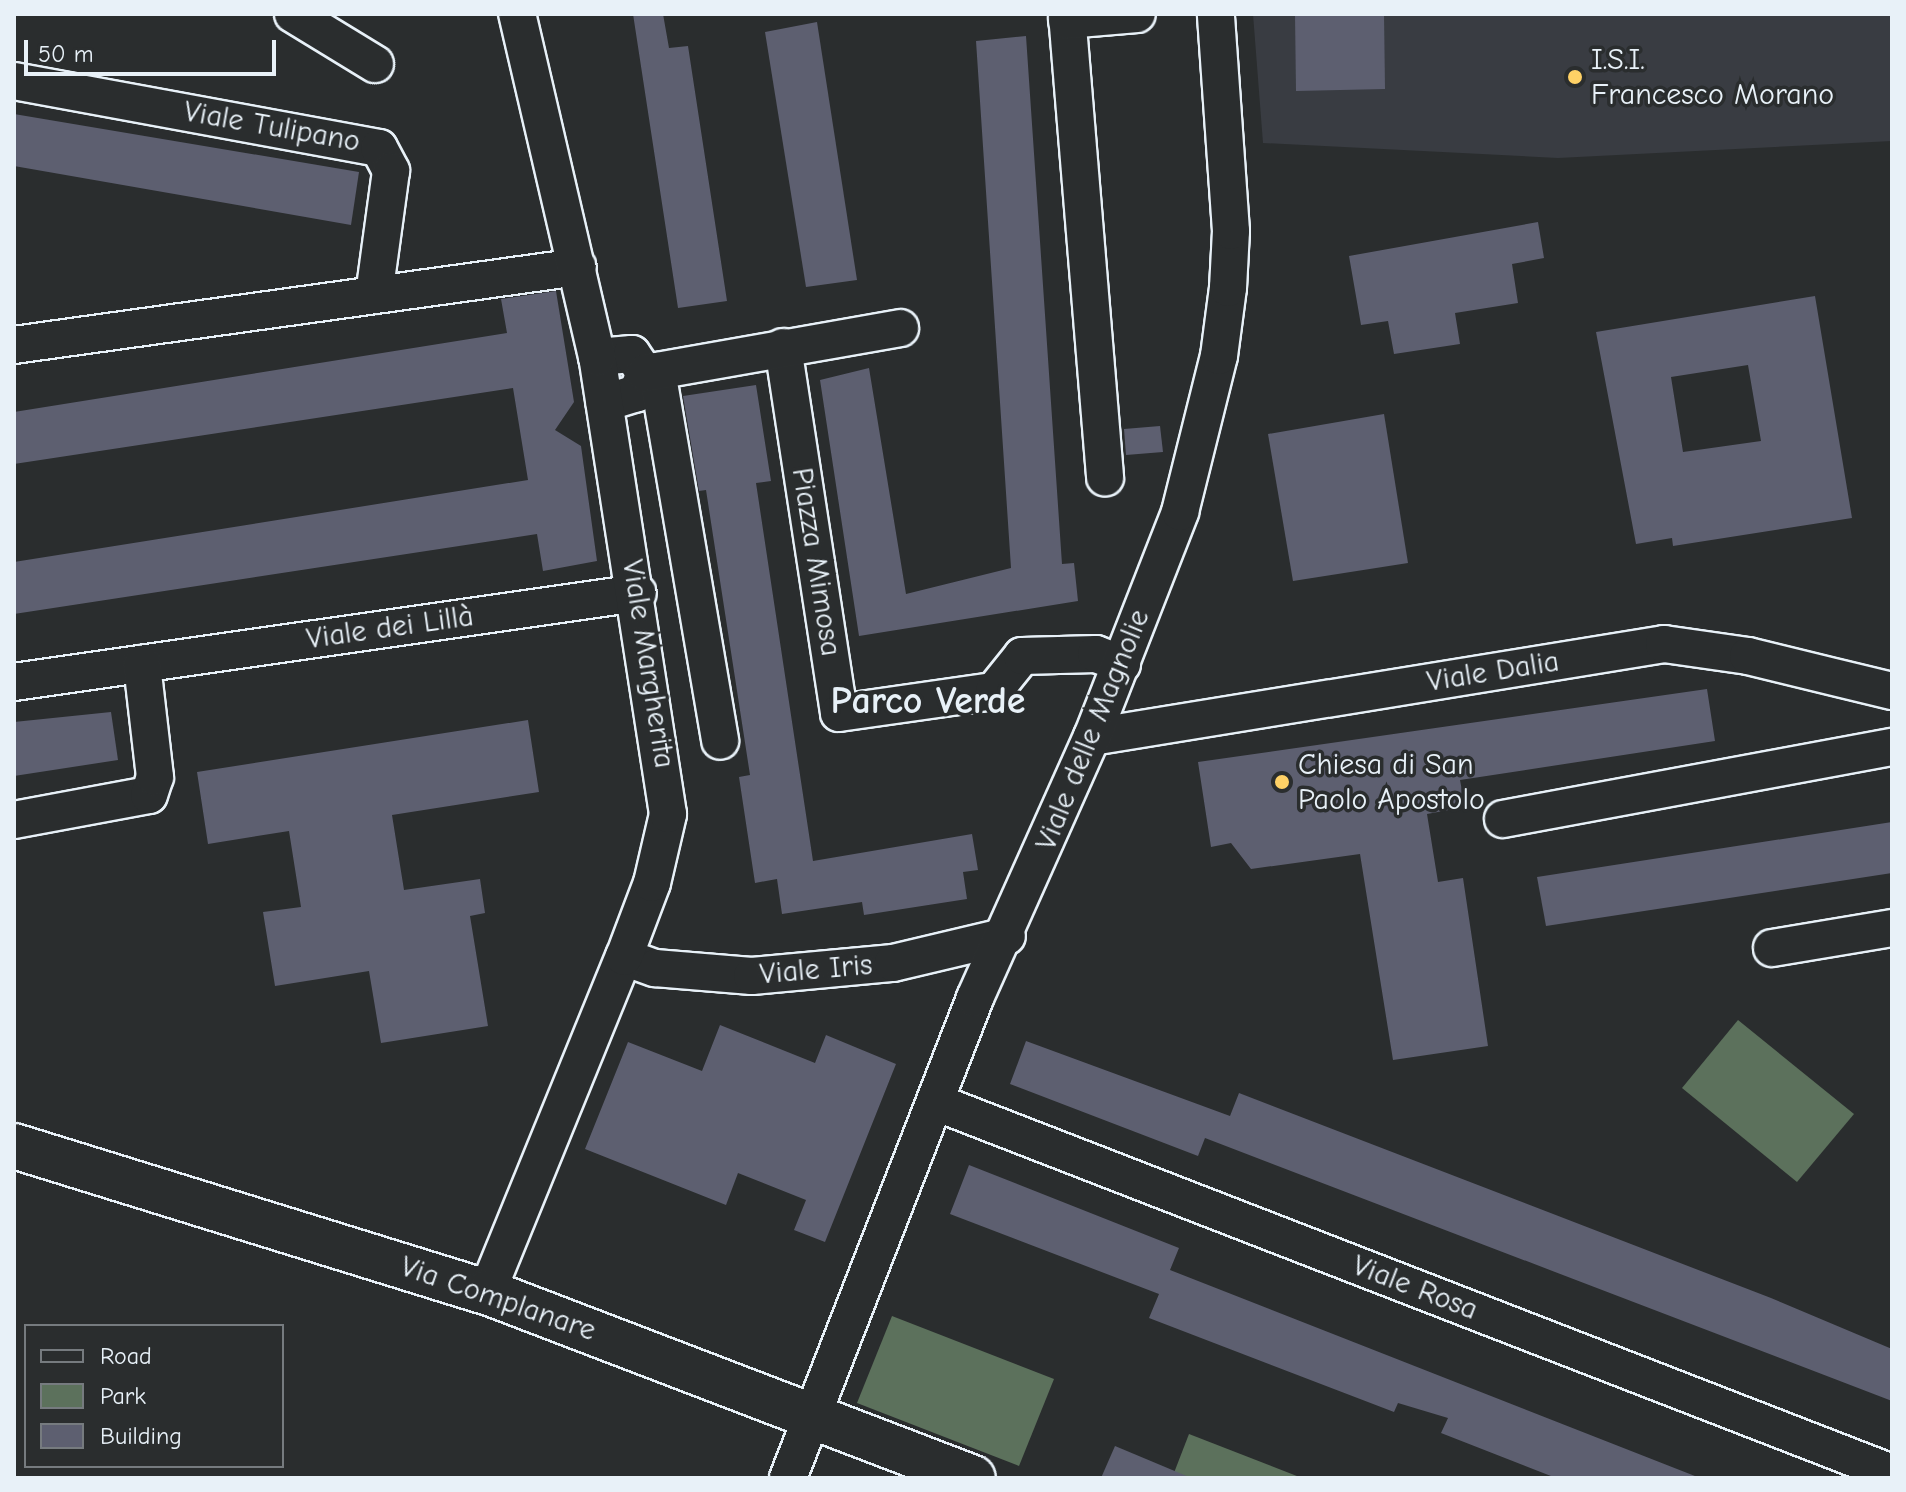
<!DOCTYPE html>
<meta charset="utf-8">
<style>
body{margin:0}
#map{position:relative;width:1906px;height:1492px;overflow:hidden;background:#2a2d2e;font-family:"Comic Neue",sans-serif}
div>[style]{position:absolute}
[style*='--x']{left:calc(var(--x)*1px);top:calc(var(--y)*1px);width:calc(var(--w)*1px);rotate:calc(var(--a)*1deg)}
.built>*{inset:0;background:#393c42}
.green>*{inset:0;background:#5c715c}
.building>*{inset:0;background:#5d5f70}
.roads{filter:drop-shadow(2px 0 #e8f1f8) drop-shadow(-2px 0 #e8f1f8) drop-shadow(0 2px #e8f1f8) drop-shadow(0 -2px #e8f1f8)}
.minor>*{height:36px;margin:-18px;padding:0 18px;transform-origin:18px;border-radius:18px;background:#2a2d2e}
.major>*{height:44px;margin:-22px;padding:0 22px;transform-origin:22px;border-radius:22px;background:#2a2d2e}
.dots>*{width:22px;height:22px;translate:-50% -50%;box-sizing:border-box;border:4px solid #2a2d2e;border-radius:50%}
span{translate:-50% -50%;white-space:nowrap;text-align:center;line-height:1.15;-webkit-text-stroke:7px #2a2d2e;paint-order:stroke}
.poi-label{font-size:30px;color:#e8f1f8}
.left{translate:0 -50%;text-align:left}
.street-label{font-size:30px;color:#e8f1f8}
.district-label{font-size:38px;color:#e8f1f8;font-weight:700}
.frame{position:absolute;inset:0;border:16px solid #e8f1f8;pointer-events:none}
.legend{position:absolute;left:24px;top:1324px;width:260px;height:144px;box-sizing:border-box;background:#2a2d2e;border:2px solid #767b7f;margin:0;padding:10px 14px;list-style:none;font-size:24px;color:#e8f1f8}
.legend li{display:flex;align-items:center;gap:16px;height:40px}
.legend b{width:40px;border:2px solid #767b7f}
.scale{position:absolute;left:24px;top:40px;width:252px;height:36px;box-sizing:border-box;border:4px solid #e8f1f8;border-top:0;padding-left:10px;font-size:24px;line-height:28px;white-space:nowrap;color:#e8f1f8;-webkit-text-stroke:6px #2a2d2e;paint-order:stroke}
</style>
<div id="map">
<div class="built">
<div style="clip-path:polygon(1253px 14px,1892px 14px,1892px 141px,1558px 158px,1263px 143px)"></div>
</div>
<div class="green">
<div style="clip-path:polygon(1738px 1020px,1854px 1114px,1797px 1182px,1682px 1088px)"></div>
<div style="clip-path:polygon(892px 1316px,1054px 1379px,1019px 1466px,857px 1403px)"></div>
<div style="clip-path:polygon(1189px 1434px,1302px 1478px,1172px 1478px)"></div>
</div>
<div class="building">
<div style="clip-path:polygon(633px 14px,663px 14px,669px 48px,688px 46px,727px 301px,678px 308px)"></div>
<div style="clip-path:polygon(1295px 14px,1384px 14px,1385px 89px,1296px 91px)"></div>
<div style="clip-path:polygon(817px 22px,857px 280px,806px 287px,765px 32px)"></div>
<div style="clip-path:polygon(1026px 36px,1062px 564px,1074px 563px,1078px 601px,859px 636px,820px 380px,869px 368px,906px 594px,1011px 568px,976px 41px)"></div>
<div style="clip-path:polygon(14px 114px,359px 172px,351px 225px,14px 166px)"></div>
<div style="clip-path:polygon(1538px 222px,1544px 258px,1512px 264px,1518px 303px,1455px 313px,1460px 344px,1394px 354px,1388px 321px,1361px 325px,1349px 256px)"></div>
<div style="clip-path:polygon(556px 291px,574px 402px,555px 430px,581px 446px,597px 561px,543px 571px,537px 534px,14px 614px,14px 562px,528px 480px,513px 388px,14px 464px,14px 412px,507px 333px,501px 299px)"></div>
<div style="clip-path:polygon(evenodd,1815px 296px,1852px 518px,1673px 546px,1672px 538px,1636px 544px,1596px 332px,1815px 296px,1748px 365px,1761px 441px,1683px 452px,1671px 377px,1748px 365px)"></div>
<div style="clip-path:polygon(756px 385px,771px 481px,756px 483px,813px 861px,972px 834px,978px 870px,963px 872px,967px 899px,864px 915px,862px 902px,782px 914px,777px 879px,755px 883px,739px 777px,750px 775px,706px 490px,699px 491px,683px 396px)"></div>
<div style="clip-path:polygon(1384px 414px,1408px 563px,1293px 581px,1268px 434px)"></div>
<div style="clip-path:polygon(1160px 426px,1163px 452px,1126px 455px,1124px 429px)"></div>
<div style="clip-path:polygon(1707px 689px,1715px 741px,1460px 780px,1465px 807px,1427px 814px,1438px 882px,1463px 878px,1488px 1046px,1393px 1060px,1360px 854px,1251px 869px,1231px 843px,1211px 847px,1198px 762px)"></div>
<div style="clip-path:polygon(111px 712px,118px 760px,14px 776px,14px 722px)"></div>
<div style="clip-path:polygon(528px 720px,539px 792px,392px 815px,404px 890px,480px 879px,485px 913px,470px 916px,488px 1026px,381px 1043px,369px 971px,275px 986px,263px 912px,301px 907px,289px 831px,208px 844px,197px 772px)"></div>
<div style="clip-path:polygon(1892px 822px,1892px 873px,1546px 926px,1537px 877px)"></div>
<div style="clip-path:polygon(720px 1025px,815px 1063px,826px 1035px,896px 1064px,825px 1242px,794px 1230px,806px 1200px,738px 1173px,726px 1205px,585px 1149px,628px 1042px,702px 1071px)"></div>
<div style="clip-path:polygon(1026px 1041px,1230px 1116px,1239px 1093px,1771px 1298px,1892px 1349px,1892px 1401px,1205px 1138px,1198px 1156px,1010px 1084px)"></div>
<div style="clip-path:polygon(969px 1165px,1179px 1248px,1170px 1270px,1700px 1478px,1556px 1478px,1441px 1433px,1448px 1418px,1398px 1403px,1394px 1412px,1149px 1318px,1159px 1294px,950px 1214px)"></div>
<div style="clip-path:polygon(1115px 1446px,1189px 1477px,1189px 1478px,1101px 1478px)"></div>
</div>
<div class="roads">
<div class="minor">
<div style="--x:293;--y:14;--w:96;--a:31.4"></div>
<div style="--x:1067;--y:14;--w:465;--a:85.3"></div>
<div style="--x:1067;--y:20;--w:70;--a:-4.9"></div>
<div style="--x:14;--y:81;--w:371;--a:10.4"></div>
<div style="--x:379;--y:148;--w:26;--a:62"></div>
<div style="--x:391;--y:171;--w:125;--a:97.8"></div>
<div style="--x:14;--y:345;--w:569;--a:-7.87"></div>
<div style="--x:783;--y:347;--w:370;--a:81.3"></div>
<div style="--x:839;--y:713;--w:157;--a:-8.1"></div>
<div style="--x:994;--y:691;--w:45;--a:-51.3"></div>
<div style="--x:1022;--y:656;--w:74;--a:-1.5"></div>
<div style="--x:1096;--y:654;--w:28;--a:21"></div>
<div style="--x:597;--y:357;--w:35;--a:-5"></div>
<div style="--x:632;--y:354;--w:23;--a:56"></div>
<div style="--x:645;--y:373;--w:22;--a:112"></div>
<div style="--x:637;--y:393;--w:34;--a:163"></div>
<div style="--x:657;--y:371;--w:375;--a:80.3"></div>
<div style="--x:645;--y:373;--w:259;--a:-10"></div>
<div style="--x:14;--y:682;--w:630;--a:-8.12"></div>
<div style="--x:1092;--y:737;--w:580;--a:-9.23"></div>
<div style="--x:1664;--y:644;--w:85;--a:8.1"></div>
<div style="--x:1748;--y:656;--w:148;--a:13.7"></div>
<div style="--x:1503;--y:819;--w:396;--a:-10.5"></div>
<div style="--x:14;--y:820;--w:137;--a:-10.5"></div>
<div style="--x:149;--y:795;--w:19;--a:-72"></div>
<div style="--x:155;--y:777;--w:114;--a:-96.6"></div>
<div style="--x:1772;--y:948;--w:122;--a:-9.5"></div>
<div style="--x:624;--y:957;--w:33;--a:20"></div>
<div style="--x:655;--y:968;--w:97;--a:4.7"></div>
<div style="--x:752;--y:976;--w:142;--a:-5.3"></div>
<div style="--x:893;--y:963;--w:117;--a:-13.3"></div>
<div style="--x:938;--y:1103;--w:1023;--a:21.2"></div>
<div style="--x:487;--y:1292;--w:362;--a:-67.8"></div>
<div style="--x:624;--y:957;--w:79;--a:-69.3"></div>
<div style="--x:652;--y:883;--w:71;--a:-76.9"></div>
<div style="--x:668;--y:814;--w:462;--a:-98.8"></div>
<div style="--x:597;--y:357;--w:352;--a:-103.1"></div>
<div style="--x:788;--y:1478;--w:515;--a:-68.71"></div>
<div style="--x:975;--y:998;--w:286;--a:-65.9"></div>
<div style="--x:1092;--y:737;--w:242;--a:-68.6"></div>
<div style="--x:1180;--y:512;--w:161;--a:-76"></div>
<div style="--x:1219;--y:356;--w:69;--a:-82.5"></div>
<div style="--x:1228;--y:288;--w:57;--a:-87"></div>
<div style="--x:1231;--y:231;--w:218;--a:-94"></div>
</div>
<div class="major">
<div style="--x:14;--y:1146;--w:495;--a:17.2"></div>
<div style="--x:487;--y:1292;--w:520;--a:20.94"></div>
</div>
</div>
<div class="dots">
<div style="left:1575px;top:77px;background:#ffd166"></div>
<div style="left:1282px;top:782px;background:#ffd166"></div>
</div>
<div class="poi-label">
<span class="left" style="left:1591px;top:77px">I.S.I.<br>Francesco Morano</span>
<span class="left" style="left:1298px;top:782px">Chiesa di San<br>Paolo Apostolo</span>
</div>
<div class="street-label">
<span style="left:272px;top:127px;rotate:10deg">Viale Tulipano</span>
<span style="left:816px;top:562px;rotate:81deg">Piazza Mimosa</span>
<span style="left:390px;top:628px;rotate:-8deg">Viale dei Lillà</span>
<span style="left:648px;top:664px;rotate:81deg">Viale Margherita</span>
<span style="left:1493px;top:672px;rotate:-9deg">Viale Dalia</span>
<span style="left:1093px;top:730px;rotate:-68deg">Viale delle Magnolie</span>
<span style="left:816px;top:970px;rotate:-5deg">Viale Iris</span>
<span style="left:1415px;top:1288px;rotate:21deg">Viale Rosa</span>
<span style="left:498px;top:1299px;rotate:19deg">Via Complanare</span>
</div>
<div class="district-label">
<span style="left:928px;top:702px">Parco Verde</span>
</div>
<div class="frame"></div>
<ul class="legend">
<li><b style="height:10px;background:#2a2d2e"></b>Road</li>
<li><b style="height:22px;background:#5c715c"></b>Park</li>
<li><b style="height:22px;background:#5d5f70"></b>Building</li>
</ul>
<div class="scale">50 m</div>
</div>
